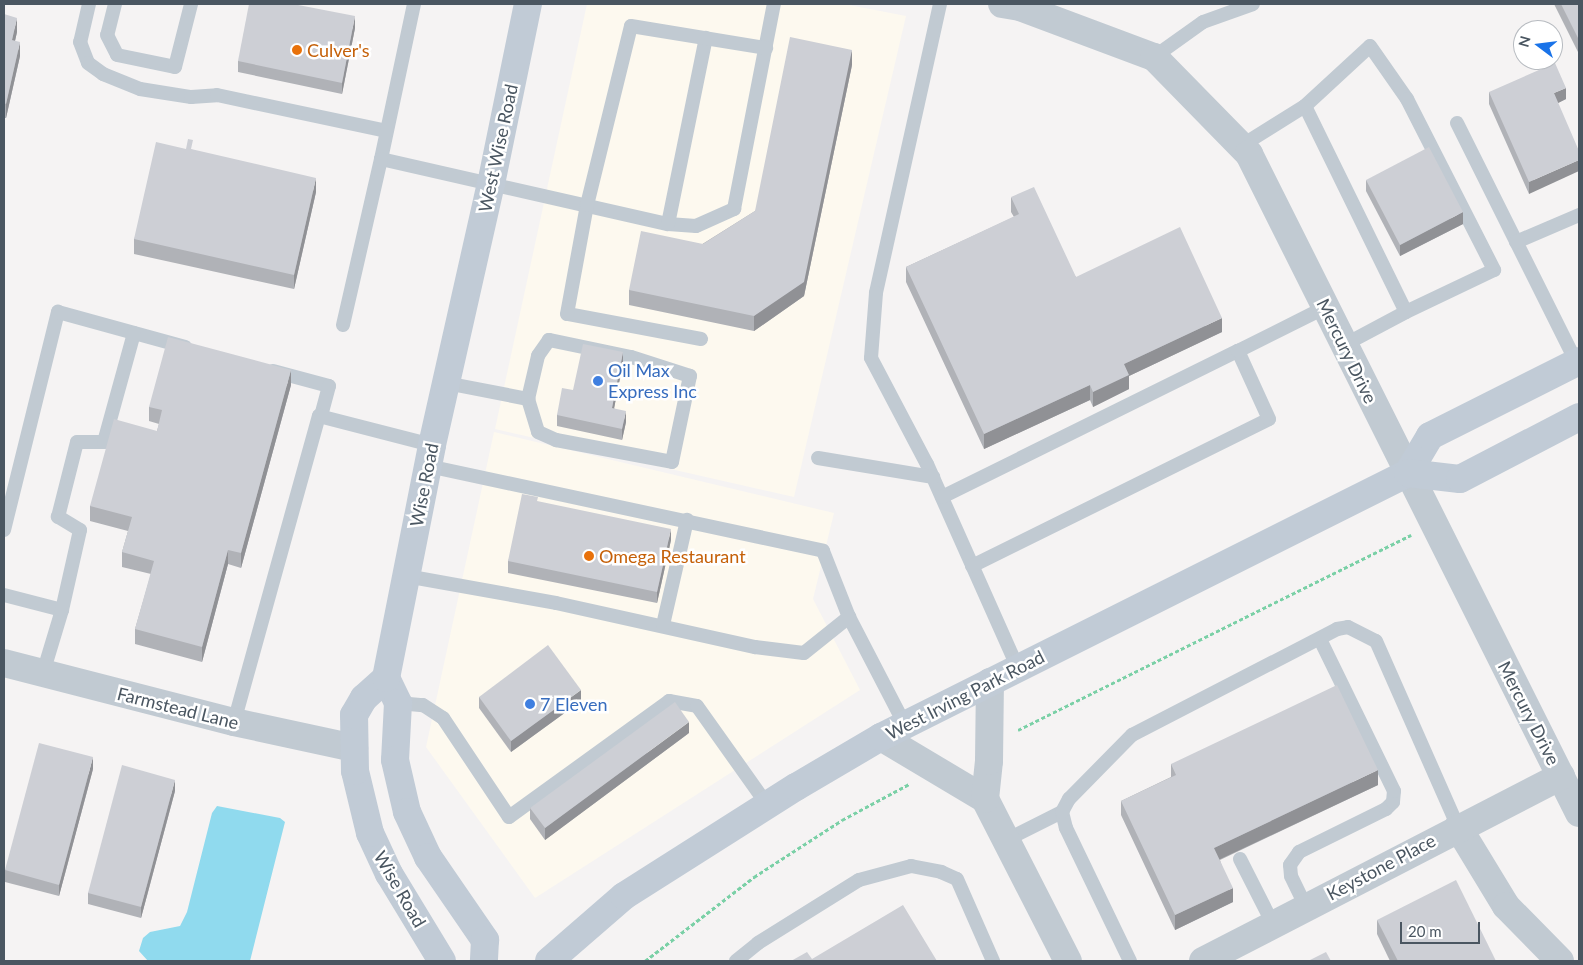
<!DOCTYPE html>
<style>
body{margin:0}
#map{position:relative;width:1583px;height:965px;overflow:hidden;background:#f5f3f3;font-family:Lato,sans-serif}
div>[style]{position:absolute}
[style*='--x']{left:calc(var(--x)*1px);top:calc(var(--y)*1px);width:calc(var(--w)*1px);rotate:calc(var(--a)*1deg)}
.commercial>*{inset:0;background:#fdf9ef}
.water>*{inset:0;background:#90daee}
.path>*{height:3px;margin-top:-1.5px;transform-origin:0;background:repeating-linear-gradient(90deg,#7ad0a6 0 4px,transparent 0 6.5px)}
.lane>*{height:14px;margin:-7px;padding:0 7px;transform-origin:7px;border-radius:7px;background:#c1cad2}
.street>*{height:28px;margin:-14px;padding:0 14px;transform-origin:14px;border-radius:14px;background:#c1cad2}
.secondary>*{height:28px;margin:-14px;padding:0 14px;transform-origin:14px;border-radius:14px;background:#c1cbd6}
.wall>*{inset:0;background:#b0b2b7}
.shaded-wall>*{inset:0;background:#909195}
.building>*{inset:0;background:#cdcfd5}
.dots>*{width:14px;height:14px;translate:-50% -50%;box-sizing:border-box;border:2px solid #fff;border-radius:50%}
span{translate:-50% -50%;white-space:nowrap;text-align:center;line-height:1.15;-webkit-text-stroke:5px #fff;paint-order:stroke}
.food-label{font-size:18px;color:#c56008}
.left{translate:0 -50%;text-align:left}
.street-label{font-size:18px;color:#4a5661}
.shop-label{font-size:18px;color:#366cbe}
.frame{position:absolute;inset:0;border:5px solid #4a5661;pointer-events:none}
.north{position:absolute;left:1513px;top:20px;width:50px;height:50px;box-sizing:border-box;background:#fff;border:1px solid #b7bbc0;border-radius:50%;rotate:285deg;font-size:14px;font-weight:700;line-height:20px;text-align:center;color:#4a5661}
.north::after{content:'';display:block;margin:auto;width:18px;height:22px;background:#1a73e8;clip-path:polygon(50% 0,100% 100%,50% 72%,0 100%)}
.scale{position:absolute;left:1400px;top:922px;width:80px;height:22px;box-sizing:border-box;border:2px solid #4a5661;border-top:0;padding-left:6px;font-size:15px;line-height:18px;white-space:nowrap;color:#4a5661;-webkit-text-stroke:4px #fff;paint-order:stroke}
</style>
<div id="map">
<div class="commercial">
<div style="clip-path:polygon(587px 4px,844px 4px,906px 16px,794px 497px,495px 429px)"></div>
<div style="clip-path:polygon(494px 432px,834px 513px,813px 599px,860px 690px,535px 898px,426px 747px)"></div>
</div>
<div class="water">
<div style="clip-path:polygon(217px 806px,280px 818px,285px 822px,250px 961px,148px 961px,139px 951px,143px 938px,150px 932px,180px 926px,187px 912px,212px 813px)"></div>
</div>
<div class="path">
<div style="--x:1018;--y:730;--w:439;--a:-26.4"></div>
<div style="--x:645;--y:961;--w:138;--a:-37.6"></div>
<div style="--x:754;--y:877;--w:105;--a:-32.9"></div>
<div style="--x:842;--y:820;--w:76;--a:-28.2"></div>
</div>
<div class="lane">
<div style="--x:89;--y:4;--w:39;--a:103"></div>
<div style="--x:80;--y:42;--w:22;--a:69"></div>
<div style="--x:88;--y:63;--w:19;--a:36"></div>
<div style="--x:103;--y:74;--w:40;--a:22"></div>
<div style="--x:140;--y:89;--w:52;--a:8.9"></div>
<div style="--x:191;--y:97;--w:26;--a:-4"></div>
<div style="--x:217;--y:95;--w:173;--a:12"></div>
<div style="--x:115;--y:4;--w:32;--a:104"></div>
<div style="--x:107;--y:35;--w:22;--a:63"></div>
<div style="--x:117;--y:55;--w:59;--a:11.7"></div>
<div style="--x:175;--y:67;--w:65;--a:-75.7"></div>
<div style="--x:414;--y:4;--w:158;--a:102"></div>
<div style="--x:381;--y:159;--w:294;--a:12.8"></div>
<div style="--x:668;--y:224;--w:28;--a:4"></div>
<div style="--x:696;--y:226;--w:42;--a:-24.1"></div>
<div style="--x:734;--y:209;--w:209;--a:-79"></div>
<div style="--x:940;--y:4;--w:296;--a:102.5"></div>
<div style="--x:876;--y:293;--w:65;--a:94.4"></div>
<div style="--x:871;--y:358;--w:120;--a:62.2"></div>
<div style="--x:927;--y:464;--w:223;--a:66"></div>
<div style="--x:1154;--y:57;--w:60;--a:-35.5"></div>
<div style="--x:1203;--y:22;--w:53;--a:-19.8"></div>
<div style="--x:1305;--y:106;--w:88;--a:-42.7"></div>
<div style="--x:1370;--y:46;--w:65;--a:55.1"></div>
<div style="--x:1407;--y:99;--w:192;--a:63"></div>
<div style="--x:1494;--y:270;--w:98;--a:154.5"></div>
<div style="--x:1457;--y:123;--w:267;--a:63.5"></div>
<div style="--x:1241;--y:146;--w:75;--a:-32"></div>
<div style="--x:1305;--y:106;--w:229;--a:63.9"></div>
<div style="--x:1406;--y:312;--w:70;--a:152"></div>
<div style="--x:668;--y:224;--w:190;--a:-78.5"></div>
<div style="--x:1516;--y:242;--w:69;--a:-23.2"></div>
<div style="--x:343;--y:325;--w:170;--a:-77.1"></div>
<div style="--x:701;--y:339;--w:136;--a:-169.4"></div>
<div style="--x:567;--y:314;--w:111;--a:-79.6"></div>
<div style="--x:587;--y:205;--w:184;--a:-76.2"></div>
<div style="--x:631;--y:26;--w:137;--a:9.3"></div>
<div style="--x:273;--y:371;--w:58;--a:15"></div>
<div style="--x:329;--y:386;--w:31;--a:105"></div>
<div style="--x:446;--y:383;--w:84;--a:11"></div>
<div style="--x:528;--y:399;--w:34;--a:73"></div>
<div style="--x:538;--y:432;--w:20;--a:24"></div>
<div style="--x:556;--y:440;--w:118;--a:10.7"></div>
<div style="--x:672;--y:462;--w:88;--a:-78.2"></div>
<div style="--x:690;--y:376;--w:62;--a:-162.1"></div>
<div style="--x:631;--y:357;--w:84;--a:-168.3"></div>
<div style="--x:549;--y:340;--w:19;--a:125"></div>
<div style="--x:538;--y:356;--w:44;--a:103.1"></div>
<div style="--x:818;--y:458;--w:117;--a:9.4"></div>
<div style="--x:428;--y:466;--w:404;--a:12.1"></div>
<div style="--x:823;--y:551;--w:71;--a:68.5"></div>
<div style="--x:849;--y:617;--w:122;--a:62.6"></div>
<div style="--x:942;--y:497;--w:330;--a:-26.3"></div>
<div style="--x:4;--y:530;--w:225;--a:-76.1"></div>
<div style="--x:58;--y:312;--w:132;--a:15.4"></div>
<div style="--x:972;--y:566;--w:331;--a:-26.3"></div>
<div style="--x:1269;--y:419;--w:75;--a:-114.5"></div>
<div style="--x:1238;--y:351;--w:98;--a:-26.6"></div>
<div style="--x:406;--y:576;--w:152;--a:10.2"></div>
<div style="--x:556;--y:603;--w:204;--a:12.5"></div>
<div style="--x:755;--y:647;--w:49;--a:7"></div>
<div style="--x:804;--y:653;--w:58;--a:-38.7"></div>
<div style="--x:4;--y:595;--w:60;--a:14.5"></div>
<div style="--x:62;--y:610;--w:66;--a:106.8"></div>
<div style="--x:62;--y:610;--w:82;--a:-77.3"></div>
<div style="--x:80;--y:530;--w:26;--a:-149"></div>
<div style="--x:58;--y:517;--w:77;--a:-75.8"></div>
<div style="--x:77;--y:442;--w:27;--a:0"></div>
<div style="--x:104;--y:442;--w:113;--a:-74.6"></div>
<div style="--x:663;--y:625;--w:108;--a:-77.1"></div>
<div style="--x:398;--y:703;--w:25;--a:5"></div>
<div style="--x:423;--y:705;--w:24;--a:33"></div>
<div style="--x:443;--y:718;--w:119;--a:56.3"></div>
<div style="--x:509;--y:817;--w:198;--a:-35.9"></div>
<div style="--x:669;--y:701;--w:28;--a:10"></div>
<div style="--x:697;--y:706;--w:123;--a:54.6"></div>
<div style="--x:234;--y:722;--w:318;--a:-74.5"></div>
<div style="--x:319;--y:416;--w:117;--a:14.4"></div>
<div style="--x:1006;--y:840;--w:63;--a:-26.6"></div>
<div style="--x:1240;--y:859;--w:73;--a:63.1"></div>
<div style="--x:1306;--y:907;--w:34;--a:-116"></div>
<div style="--x:1291;--y:876;--w:11;--a:-95"></div>
<div style="--x:1290;--y:865;--w:16;--a:-55"></div>
<div style="--x:1299;--y:852;--w:97;--a:-26.3"></div>
<div style="--x:1386;--y:809;--w:10;--a:-45"></div>
<div style="--x:1393;--y:802;--w:11;--a:-85"></div>
<div style="--x:1394;--y:791;--w:169;--a:-116"></div>
<div style="--x:736;--y:961;--w:28;--a:-39"></div>
<div style="--x:758;--y:943;--w:119;--a:-32"></div>
<div style="--x:859;--y:880;--w:54;--a:-15.1"></div>
<div style="--x:911;--y:866;--w:31;--a:11"></div>
<div style="--x:941;--y:872;--w:17;--a:24"></div>
<div style="--x:957;--y:879;--w:90;--a:66.3"></div>
<div style="--x:1130;--y:961;--w:148;--a:-115.7"></div>
<div style="--x:1066;--y:828;--w:16;--a:-104"></div>
<div style="--x:1062;--y:812;--w:15;--a:-62"></div>
<div style="--x:1069;--y:799;--w:90;--a:-45.5"></div>
<div style="--x:1132;--y:735;--w:231;--a:-27.3"></div>
<div style="--x:1337;--y:629;--w:11;--a:-10"></div>
<div style="--x:1348;--y:627;--w:31;--a:27"></div>
<div style="--x:1376;--y:641;--w:203;--a:66.2"></div>
</div>
<div class="street">
<div style="--x:1002;--y:4;--w:18;--a:9"></div>
<div style="--x:1020;--y:7;--w:143;--a:20.5"></div>
<div style="--x:1154;--y:57;--w:136;--a:45.6"></div>
<div style="--x:1249;--y:154;--w:737;--a:63.4"></div>
<div style="--x:4;--y:663;--w:237;--a:14.4"></div>
<div style="--x:234;--y:722;--w:123;--a:12.2"></div>
<div style="--x:881;--y:737;--w:121;--a:30.8"></div>
<div style="--x:985;--y:799;--w:182;--a:62.9"></div>
<div style="--x:985;--y:799;--w:38;--a:-84"></div>
<div style="--x:989;--y:761;--w:79;--a:-89.3"></div>
<div style="--x:1458;--y:827;--w:92;--a:58.7"></div>
<div style="--x:1506;--y:906;--w:77;--a:45.5"></div>
<div style="--x:1203;--y:961;--w:403;--a:-27.3"></div>
</div>
<div class="secondary">
<div style="--x:1408;--y:473;--w:43;--a:-59.3"></div>
<div style="--x:1430;--y:436;--w:167;--a:-26.7"></div>
<div style="--x:386;--y:678;--w:28;--a:64"></div>
<div style="--x:398;--y:703;--w:57;--a:93"></div>
<div style="--x:395;--y:760;--w:53;--a:77"></div>
<div style="--x:407;--y:812;--w:50;--a:65"></div>
<div style="--x:428;--y:857;--w:101;--a:55.5"></div>
<div style="--x:485;--y:940;--w:21;--a:93"></div>
<div style="--x:442;--y:961;--w:102;--a:-121.3"></div>
<div style="--x:389;--y:874;--w:45;--a:-114.9"></div>
<div style="--x:370;--y:833;--w:64;--a:-103.6"></div>
<div style="--x:355;--y:771;--w:56;--a:-91"></div>
<div style="--x:354;--y:715;--w:20;--a:-60"></div>
<div style="--x:364;--y:698;--w:30;--a:-42"></div>
<div style="--x:386;--y:678;--w:237;--a:-78.8"></div>
<div style="--x:432;--y:445;--w:268;--a:-77.3"></div>
<div style="--x:491;--y:184;--w:184;--a:-78.4"></div>
<div style="--x:549;--y:961;--w:99;--a:-40.9"></div>
<div style="--x:624;--y:896;--w:204;--a:-32.4"></div>
<div style="--x:796;--y:787;--w:99;--a:-30.5"></div>
<div style="--x:881;--y:737;--w:589;--a:-26.61"></div>
<div style="--x:1408;--y:473;--w:52;--a:6.6"></div>
<div style="--x:1460;--y:479;--w:134;--a:-27.5"></div>
</div>
<div class="wall">
<div style="clip-path:polygon(1554px 4px,1579px 4px,1579px 54px)"></div>
<div style="clip-path:polygon(4px 14px,17px 32px,15px 41px,20px 56px,6px 118px,4px 118px)"></div>
<div style="clip-path:polygon(355px 28px,342px 94px,238px 72px,238px 61px)"></div>
<div style="clip-path:polygon(852px 65px,804px 296px,754px 331px,629px 305px,629px 290px,755px 211px)"></div>
<div style="clip-path:polygon(1489px 92px,1566px 99px,1558px 103px,1529px 194px,1489px 104px)"></div>
<div style="clip-path:polygon(186px 149px,193px 150px,316px 192px,294px 289px,134px 254px,134px 239px)"></div>
<div style="clip-path:polygon(1366px 180px,1463px 224px,1400px 256px,1366px 191px)"></div>
<div style="clip-path:polygon(1011px 197px,1076px 277px,1222px 332px,1129px 376px,1129px 389px,1093px 407px,1090px 400px,984px 449px,906px 282px,906px 267px,1014px 217px,1011px 212px)"></div>
<div style="clip-path:polygon(623px 363px,614px 408px,626px 422px,622px 440px,557px 426px,557px 415px,573px 390px)"></div>
<div style="clip-path:polygon(291px 385px,241px 568px,228px 564px,202px 662px,135px 644px,135px 629px,151px 574px,122px 567px,122px 552px,128px 531px,90px 521px,90px 506px,157px 431px,159px 424px,149px 421px,149px 407px)"></div>
<div style="clip-path:polygon(538px 502px,671px 540px,657px 603px,508px 573px,508px 561px)"></div>
<div style="clip-path:polygon(479px 697px,581px 701px,511px 752px,479px 708px)"></div>
<div style="clip-path:polygon(689px 733px,545px 840px,530px 819px,530px 808px)"></div>
<div style="clip-path:polygon(1171px 764px,1378px 785px,1220px 860px,1233px 902px,1175px 930px,1121px 815px,1121px 801px,1171px 777px)"></div>
<div style="clip-path:polygon(93px 769px,59px 896px,5px 882px,5px 870px)"></div>
<div style="clip-path:polygon(175px 791px,141px 918px,88px 904px,88px 893px)"></div>
<div style="clip-path:polygon(1377px 920px,1496px 961px,1390px 961px,1377px 934px)"></div>
</div>
<div class="shaded-wall">
<div style="clip-path:polygon(355px 16px,355px 28px,342px 94px,342px 83px)"></div>
<div style="clip-path:polygon(17px 18px,17px 32px,12px 54px,12px 40px)"></div>
<div style="clip-path:polygon(20px 42px,20px 56px,6px 118px,6px 104px)"></div>
<div style="clip-path:polygon(852px 50px,852px 65px,804px 296px,754px 331px,754px 316px)"></div>
<div style="clip-path:polygon(1566px 88px,1566px 99px,1554px 105px,1554px 93px)"></div>
<div style="clip-path:polygon(1579px 160px,1579px 171px,1529px 194px,1529px 182px)"></div>
<div style="clip-path:polygon(316px 178px,316px 192px,294px 289px,294px 275px)"></div>
<div style="clip-path:polygon(1463px 212px,1463px 224px,1400px 256px,1400px 245px)"></div>
<div style="clip-path:polygon(1222px 318px,1222px 332px,1129px 376px,1129px 389px,1093px 407px,1093px 392px,1124px 364px)"></div>
<div style="clip-path:polygon(623px 352px,623px 363px,612px 419px,612px 408px)"></div>
<div style="clip-path:polygon(291px 370px,291px 385px,241px 568px,241px 553px)"></div>
<div style="clip-path:polygon(1090px 385px,1090px 400px,984px 449px,984px 434px)"></div>
<div style="clip-path:polygon(626px 411px,626px 422px,622px 440px,622px 429px)"></div>
<div style="clip-path:polygon(671px 529px,671px 540px,657px 603px,657px 592px)"></div>
<div style="clip-path:polygon(228px 550px,228px 564px,202px 662px,202px 647px)"></div>
<div style="clip-path:polygon(581px 690px,581px 701px,511px 752px,511px 741px)"></div>
<div style="clip-path:polygon(689px 722px,689px 733px,545px 840px,545px 828px)"></div>
<div style="clip-path:polygon(93px 757px,93px 769px,59px 896px,59px 885px)"></div>
<div style="clip-path:polygon(1378px 770px,1378px 785px,1214px 862px,1214px 848px)"></div>
<div style="clip-path:polygon(175px 780px,175px 791px,141px 918px,141px 907px)"></div>
<div style="clip-path:polygon(1233px 888px,1233px 902px,1175px 930px,1175px 915px)"></div>
</div>
<div class="building">
<div style="clip-path:polygon(249px 4px,293px 4px,355px 16px,342px 83px,238px 61px)"></div>
<div style="clip-path:polygon(1561px 4px,1579px 4px,1579px 40px)"></div>
<div style="clip-path:polygon(4px 14px,17px 18px,12px 40px,20px 42px,6px 104px,4px 103px)"></div>
<div style="clip-path:polygon(790px 37px,852px 50px,804px 282px,754px 316px,629px 290px,641px 231px,703px 244px,755px 211px)"></div>
<div style="clip-path:polygon(1555px 63px,1566px 88px,1554px 93px,1579px 151px,1579px 160px,1529px 182px,1489px 92px)"></div>
<div style="clip-path:polygon(188px 139px,193px 140px,191px 149px,316px 178px,294px 275px,134px 239px,156px 142px,186px 149px)"></div>
<div style="clip-path:polygon(1429px 147px,1463px 212px,1400px 245px,1366px 180px)"></div>
<div style="clip-path:polygon(1034px 187px,1076px 277px,1180px 227px,1222px 318px,1124px 364px,1129px 375px,1093px 392px,1090px 385px,984px 434px,906px 267px,1019px 214px,1011px 197px)"></div>
<div style="clip-path:polygon(168px 337px,291px 370px,241px 553px,228px 550px,202px 647px,135px 629px,154px 561px,122px 552px,132px 517px,90px 506px,114px 419px,157px 431px,162px 410px,149px 407px)"></div>
<div style="clip-path:polygon(583px 344px,623px 352px,612px 408px,626px 411px,622px 429px,557px 415px,562px 388px,573px 390px)"></div>
<div style="clip-path:polygon(522px 494px,538px 497px,537px 501px,671px 529px,657px 592px,508px 561px)"></div>
<div style="clip-path:polygon(548px 645px,581px 690px,511px 741px,479px 697px)"></div>
<div style="clip-path:polygon(1337px 685px,1378px 770px,1214px 848px,1233px 888px,1175px 915px,1121px 801px,1176px 775px,1171px 764px)"></div>
<div style="clip-path:polygon(675px 702px,689px 722px,545px 828px,530px 808px)"></div>
<div style="clip-path:polygon(39px 743px,93px 757px,59px 885px,5px 870px)"></div>
<div style="clip-path:polygon(122px 765px,175px 780px,141px 907px,88px 893px)"></div>
<div style="clip-path:polygon(1456px 880px,1496px 961px,1398px 961px,1377px 920px)"></div>
<div style="clip-path:polygon(903px 905px,937px 961px,791px 961px,807px 952px,812px 959px)"></div>
<div style="clip-path:polygon(1326px 952px,1331px 961px,1308px 961px)"></div>
</div>
<div class="dots">
<div style="left:297px;top:50px;background:#e8710a"></div>
<div style="left:598px;top:381px;background:#3f7fe0"></div>
<div style="left:589px;top:556px;background:#e8710a"></div>
<div style="left:530px;top:704px;background:#3f7fe0"></div>
</div>
<div class="food-label">
<span class="left" style="left:307px;top:50px">Culver's</span>
<span class="left" style="left:599px;top:556px">Omega Restaurant</span>
</div>
<div class="street-label">
<span style="left:498px;top:148px;rotate:-78deg">West Wise Road</span>
<span style="left:1347px;top:351px;rotate:64deg">Mercury Drive</span>
<span style="left:424px;top:485px;rotate:-79deg">Wise Road</span>
<span style="left:965px;top:695px;rotate:-27deg">West Irving Park Road</span>
<span style="left:178px;top:708px;rotate:14deg">Farmstead Lane</span>
<span style="left:1529px;top:713px;rotate:63deg">Mercury Drive</span>
<span style="left:1381px;top:867px;rotate:-28deg">Keystone Place</span>
<span style="left:400px;top:889px;rotate:60deg">Wise Road</span>
</div>
<div class="shop-label">
<span class="left" style="left:608px;top:381px">Oil Max<br>Express Inc</span>
<span class="left" style="left:540px;top:704px">7 Eleven</span>
</div>
<div class="frame"></div>
<div class="north">N</div>
<div class="scale">20 m</div>
</div>
